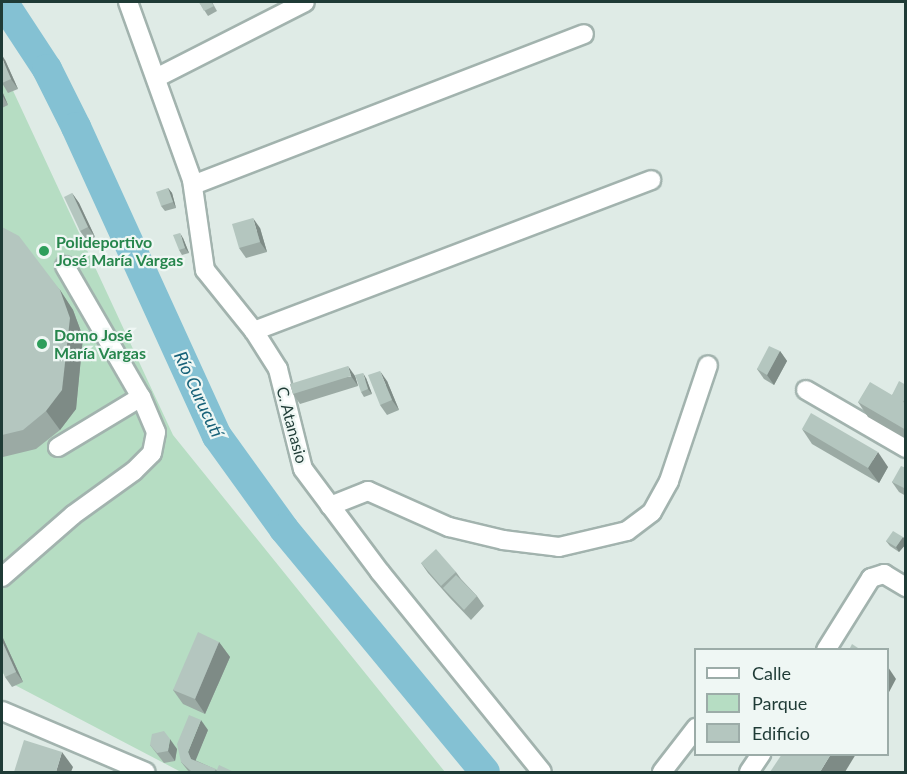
<!DOCTYPE html>
<meta charset="utf-8">
<style>
body{margin:0}
#map{position:relative;width:907px;height:774px;overflow:hidden;background:#dfebe6;font-family:Lato,sans-serif}
div>[style]{position:absolute}
[style*='--x']{left:calc(var(--x)*1px);top:calc(var(--y)*1px);width:calc(var(--w)*1px);rotate:calc(var(--a)*1deg)}
.green>*{inset:0;background:#b6ddc3}
.river>*{height:30px;margin:-15px;padding:0 15px;transform-origin:15px;border-radius:15px;background:#84c1d3}
.roads{filter:drop-shadow(2px 0 #a2b3ae) drop-shadow(-2px 0 #a2b3ae) drop-shadow(0 2px #a2b3ae) drop-shadow(0 -2px #a2b3ae)}
.minor>*{height:18px;margin:-9px;padding:0 9px;transform-origin:9px;border-radius:9px;background:#fff}
.wall>*{inset:0;background:#9baaa4}
.shaded-wall>*{inset:0;background:#7e8b86}
.building>*{inset:0;background:#b4c6bf}
.dots>*{width:16px;height:16px;translate:-50% -50%;box-sizing:border-box;border:3px solid #eff7f4;border-radius:50%}
span{translate:-50% -50%;white-space:nowrap;text-align:center;line-height:1.15;-webkit-text-stroke:4.5px #eff7f4;paint-order:stroke}
.leisure-label{font-size:16px;color:#27864d;font-weight:700}
.left{translate:0 -50%;text-align:left}
.street-label{font-size:16px;color:#1f3b36}
.water-label{font-size:18px;color:#186279;font-style:italic}
.frame{position:absolute;inset:0;border:3px solid #1f3b36;pointer-events:none}
.legend{position:absolute;left:694px;top:648px;width:195px;height:108px;box-sizing:border-box;background:#eff7f4;border:2px solid #9caca8;margin:0;padding:8px 10px;list-style:none;font-size:18px;color:#1f3b36}
.legend li{display:flex;align-items:center;gap:12px;height:30px}
.legend b{width:30px;border:2px solid #9caca8}
</style>
<div id="map">
<div class="green">
<div style="clip-path:polygon(2px 67px,173px 435px,445px 772px,181px 772px,11px 683px,2px 672px)"></div>
</div>
<div class="river">
<div style="--x:3;--y:2;--w:80;--a:56.7"></div>
<div style="--x:47;--y:69;--w:65;--a:63.4"></div>
<div style="--x:76;--y:127;--w:340;--a:65.5"></div>
<div style="--x:217;--y:436;--w:115;--a:54.2"></div>
<div style="--x:284;--y:529;--w:315;--a:50.4"></div>
</div>
<div class="roads">
<div class="minor">
<div style="--x:128;--y:2;--w:189;--a:70.2"></div>
<div style="--x:192;--y:180;--w:91;--a:81.8"></div>
<div style="--x:205;--y:270;--w:78;--a:51.2"></div>
<div style="--x:254;--y:331;--w:45;--a:57.7"></div>
<div style="--x:278;--y:369;--w:103;--a:76"></div>
<div style="--x:303;--y:469;--w:129;--a:53.2"></div>
<div style="--x:380;--y:572;--w:257;--a:51"></div>
<div style="--x:156;--y:78;--w:167;--a:-27"></div>
<div style="--x:193;--y:185;--w:419;--a:-21.1"></div>
<div style="--x:65;--y:266;--w:151;--a:59.9"></div>
<div style="--x:254;--y:331;--w:425;--a:-20.8"></div>
<div style="--x:806;--y:390;--w:116;--a:30.1"></div>
<div style="--x:330;--y:506;--w:41;--a:-21.5"></div>
<div style="--x:368;--y:491;--w:89;--a:24"></div>
<div style="--x:449;--y:527;--w:56;--a:13.5"></div>
<div style="--x:503;--y:540;--w:56;--a:7.1"></div>
<div style="--x:559;--y:547;--w:70;--a:-13.2"></div>
<div style="--x:627;--y:531;--w:31;--a:-37"></div>
<div style="--x:652;--y:512;--w:35;--a:-61"></div>
<div style="--x:669;--y:481;--w:122;--a:-71.4"></div>
<div style="--x:2;--y:577;--w:94;--a:-41.1"></div>
<div style="--x:73;--y:515;--w:75;--a:-35.8"></div>
<div style="--x:134;--y:471;--w:25;--a:-45"></div>
<div style="--x:152;--y:453;--w:21;--a:-79"></div>
<div style="--x:156;--y:432;--w:38;--a:-113"></div>
<div style="--x:141;--y:397;--w:97;--a:148.9"></div>
<div style="--x:826;--y:650;--w:85;--a:-58"></div>
<div style="--x:871;--y:578;--w:14;--a:-17"></div>
<div style="--x:884;--y:574;--w:26;--a:31"></div>
<div style="--x:2;--y:711;--w:156;--a:23"></div>
<div style="--x:662;--y:772;--w:56;--a:-52.3"></div>
<div style="--x:749;--y:772;--w:22;--a:-56"></div>
</div>
</div>
<div class="wall">
<div style="clip-path:polygon(199px 2px,212px 2px,217px 11px,208px 16px)"></div>
<div style="clip-path:polygon(5px 60px,18px 89px,8px 93px,2px 83px)"></div>
<div style="clip-path:polygon(2px 91px,8px 105px,2px 108px)"></div>
<div style="clip-path:polygon(168px 188px,172px 193px,176px 208px,165px 211px,161px 206px)"></div>
<div style="clip-path:polygon(72px 193px,79px 203px,95px 237px,87px 241px,80px 231px)"></div>
<div style="clip-path:polygon(2px 227px,60px 290px,73px 310px,83px 337px,76px 409px,60px 430px,36px 449px,3px 457px,2px 457px)"></div>
<div style="clip-path:polygon(260px 228px,267px 252px,246px 258px,239px 248px)"></div>
<div style="clip-path:polygon(183px 238px,189px 253px,182px 255px,179px 250px)"></div>
<div style="clip-path:polygon(780px 351px,787px 361px,774px 385px,764px 379px,757px 369px)"></div>
<div style="clip-path:polygon(355px 376px,358px 386px,300px 404px,293px 394px,290px 384px)"></div>
<div style="clip-path:polygon(366px 378px,372px 394px,364px 397px,361px 392px)"></div>
<div style="clip-path:polygon(387px 381px,399px 410px,387px 415px,380px 405px)"></div>
<div style="clip-path:polygon(906px 385px,906px 439px,868px 417px,858px 402px,892px 395px)"></div>
<div style="clip-path:polygon(802px 429px,888px 467px,879px 483px,812px 444px)"></div>
<div style="clip-path:polygon(906px 468px,906px 496px,899px 492px,892px 482px)"></div>
<div style="clip-path:polygon(903px 537px,906px 541px,906px 544px,899px 552px,890px 546px,886px 541px)"></div>
<div style="clip-path:polygon(421px 563px,456px 572px,461px 579px,477px 596px,484px 606px,471px 620px,450px 598px,428px 573px)"></div>
<div style="clip-path:polygon(2px 636px,23px 682px,12px 687px,5px 677px)"></div>
<div style="clip-path:polygon(219px 642px,230px 657px,205px 714px,183px 704px,173px 690px)"></div>
<div style="clip-path:polygon(208px 730px,195px 760px,217px 770px,234px 772px,189px 772px,181px 762px)"></div>
<div style="clip-path:polygon(150px 745px,177px 749px,175px 761px,164px 763px)"></div>
</div>
<div class="shaded-wall">
<div style="clip-path:polygon(2px 55px,5px 60px,18px 89px,11px 79px,2px 58px)"></div>
<div style="clip-path:polygon(2px 91px,8px 105px,2px 95px)"></div>
<div style="clip-path:polygon(168px 188px,172px 193px,176px 208px,173px 202px)"></div>
<div style="clip-path:polygon(72px 193px,79px 203px,95px 237px,88px 227px)"></div>
<div style="clip-path:polygon(253px 218px,260px 228px,267px 252px,260px 242px)"></div>
<div style="clip-path:polygon(180px 233px,183px 238px,189px 253px,185px 248px)"></div>
<div style="clip-path:polygon(60px 290px,73px 310px,83px 337px,76px 409px,60px 430px,46px 411px)"></div>
<div style="clip-path:polygon(780px 351px,787px 361px,774px 385px,767px 375px)"></div>
<div style="clip-path:polygon(348px 366px,355px 376px,358px 386px,351px 376px)"></div>
<div style="clip-path:polygon(380px 371px,387px 381px,399px 410px,392px 400px)"></div>
<div style="clip-path:polygon(363px 373px,366px 378px,372px 394px,368px 389px)"></div>
<div style="clip-path:polygon(878px 452px,888px 467px,879px 483px,868px 468px)"></div>
<div style="clip-path:polygon(903px 537px,906px 541px,906px 544px,899px 552px,896px 547px)"></div>
<div style="clip-path:polygon(2px 636px,23px 682px,16px 672px,2px 641px)"></div>
<div style="clip-path:polygon(219px 642px,230px 657px,205px 714px,195px 699px)"></div>
<div style="clip-path:polygon(888px 667px,896px 679px,888px 694px)"></div>
<div style="clip-path:polygon(201px 720px,208px 730px,195px 762px,191px 759px,188px 752px)"></div>
<div style="clip-path:polygon(170px 739px,177px 749px,175px 761px,168px 751px)"></div>
<div style="clip-path:polygon(62px 752px,73px 767px,71px 772px,56px 772px)"></div>
<div style="clip-path:polygon(831px 754px,856px 754px,845px 772px,820px 772px)"></div>
</div>
<div class="building">
<div style="clip-path:polygon(199px 2px,211px 2px,214px 6px,204px 11px)"></div>
<div style="clip-path:polygon(2px 58px,11px 79px,2px 83px)"></div>
<div style="clip-path:polygon(168px 188px,173px 202px,161px 206px,156px 192px)"></div>
<div style="clip-path:polygon(72px 193px,88px 227px,80px 231px,64px 197px)"></div>
<div style="clip-path:polygon(253px 218px,260px 242px,239px 248px,232px 224px)"></div>
<div style="clip-path:polygon(2px 227px,19px 236px,60px 290px,70px 318px,62px 390px,46px 411px,23px 430px,2px 435px)"></div>
<div style="clip-path:polygon(180px 233px,185px 248px,179px 250px,173px 235px)"></div>
<div style="clip-path:polygon(769px 346px,780px 351px,767px 375px,757px 369px)"></div>
<div style="clip-path:polygon(348px 366px,351px 376px,293px 394px,290px 384px)"></div>
<div style="clip-path:polygon(380px 371px,392px 400px,380px 405px,368px 375px)"></div>
<div style="clip-path:polygon(363px 373px,368px 389px,361px 392px,355px 375px)"></div>
<div style="clip-path:polygon(899px 381px,906px 385px,906px 397px,903px 402px,906px 403px,906px 430px,858px 402px,870px 382px,892px 395px)"></div>
<div style="clip-path:polygon(811px 413px,878px 452px,868px 468px,802px 429px)"></div>
<div style="clip-path:polygon(901px 466px,906px 468px,906px 489px,892px 482px)"></div>
<div style="clip-path:polygon(893px 531px,903px 537px,896px 547px,886px 541px)"></div>
<div style="clip-path:polygon(436px 549px,456px 572px,441px 586px,421px 563px)"></div>
<div style="clip-path:polygon(456px 575px,477px 596px,464px 610px,443px 588px)"></div>
<div style="clip-path:polygon(198px 632px,219px 642px,195px 699px,173px 690px)"></div>
<div style="clip-path:polygon(2px 641px,16px 672px,5px 677px,2px 669px)"></div>
<div style="clip-path:polygon(852px 644px,861px 650px,849px 650px)"></div>
<div style="clip-path:polygon(189px 715px,201px 720px,188px 752px,191px 759px,216px 769px,214px 772px,198px 772px,191px 771px,181px 762px,177px 744px)"></div>
<div style="clip-path:polygon(164px 731px,170px 739px,168px 751px,157px 753px,150px 745px,152px 734px)"></div>
<div style="clip-path:polygon(24px 740px,62px 752px,56px 772px,14px 772px)"></div>
<div style="clip-path:polygon(782px 754px,831px 754px,820px 772px,770px 772px)"></div>
<div style="clip-path:polygon(219px 765px,234px 772px,216px 772px)"></div>
</div>
<div class="dots">
<div style="left:44px;top:251px;background:#2e9e5b"></div>
<div style="left:42px;top:344px;background:#2e9e5b"></div>
</div>
<div class="leisure-label">
<span class="left" style="left:56px;top:251px">Polideportivo<br>José María Vargas</span>
<span class="left" style="left:54px;top:344px">Domo José<br>María Vargas</span>
</div>
<div class="street-label">
<span style="left:292px;top:425px;rotate:75deg">C. Atanasio</span>
</div>
<div class="water-label">
<span style="left:199px;top:394px;rotate:65deg">Río Curucutí</span>
</div>
<div class="frame"></div>
<ul class="legend">
<li><b style="height:8px;background:#fff"></b>Calle</li>
<li><b style="height:16px;background:#b6ddc3"></b>Parque</li>
<li><b style="height:16px;background:#b4c6bf"></b>Edificio</li>
</ul>
</div>
